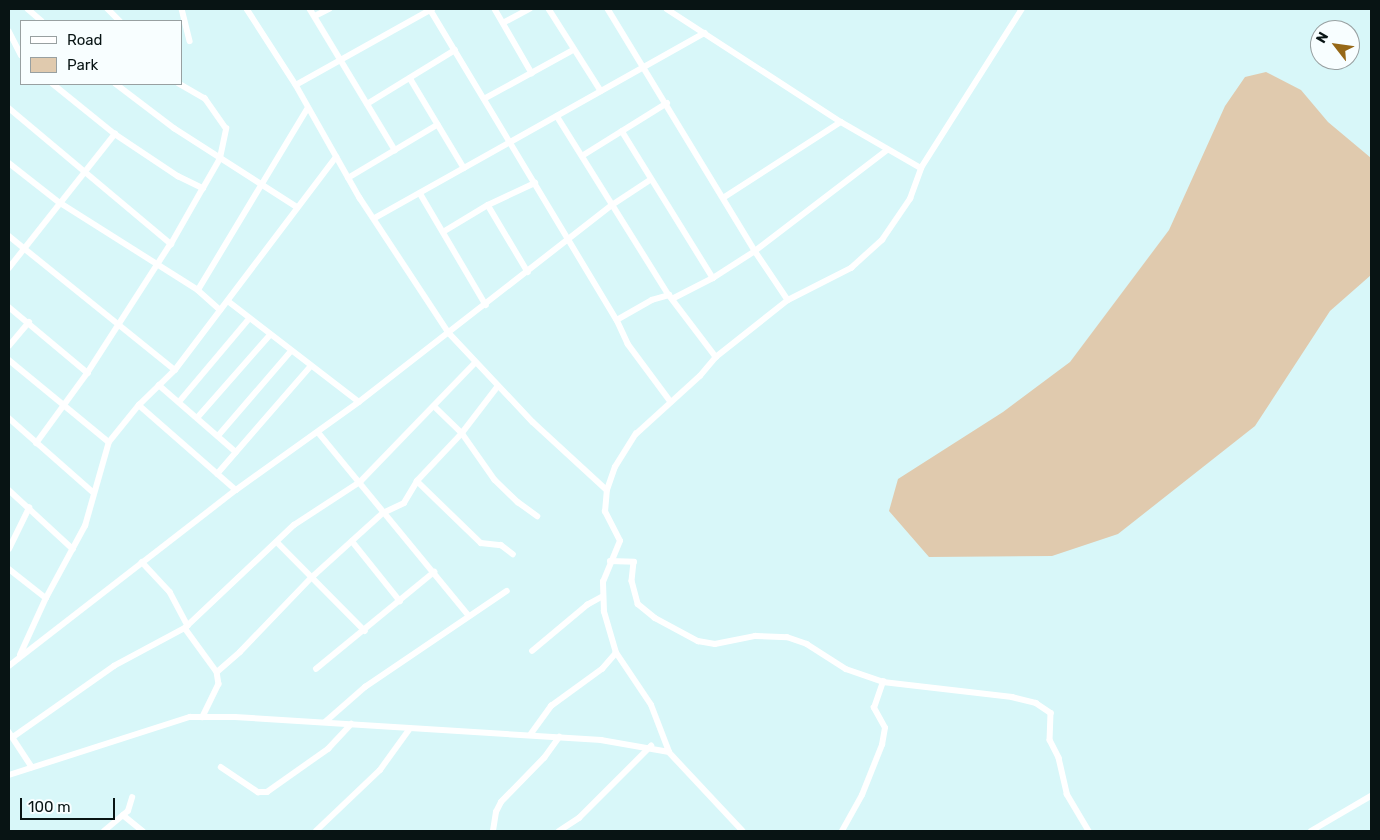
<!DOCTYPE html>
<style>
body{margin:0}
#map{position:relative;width:1380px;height:840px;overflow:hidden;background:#d8f7f9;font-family:Rubik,sans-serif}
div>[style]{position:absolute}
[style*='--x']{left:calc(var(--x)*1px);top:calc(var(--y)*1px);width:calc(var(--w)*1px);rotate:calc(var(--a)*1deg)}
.green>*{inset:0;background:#e0caae}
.minor>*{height:5.5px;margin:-2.75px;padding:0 2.75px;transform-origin:2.75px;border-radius:2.75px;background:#fff}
span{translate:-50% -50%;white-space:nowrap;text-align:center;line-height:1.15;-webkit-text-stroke:5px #f8feff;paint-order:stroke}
.frame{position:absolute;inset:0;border:10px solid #081414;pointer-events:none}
.legend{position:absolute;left:20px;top:20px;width:162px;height:65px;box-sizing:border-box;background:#f8feff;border:1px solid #98a0a1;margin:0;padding:6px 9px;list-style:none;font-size:15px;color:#081414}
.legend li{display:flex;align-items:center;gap:10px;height:25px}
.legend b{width:25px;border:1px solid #98a0a1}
.north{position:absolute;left:1310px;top:20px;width:50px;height:50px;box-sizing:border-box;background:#f8feff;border:1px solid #98a0a1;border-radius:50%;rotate:300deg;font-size:14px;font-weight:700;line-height:20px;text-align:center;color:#081414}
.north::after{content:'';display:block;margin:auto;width:18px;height:22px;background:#966817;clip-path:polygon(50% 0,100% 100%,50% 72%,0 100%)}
.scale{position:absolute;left:20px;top:798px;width:95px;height:22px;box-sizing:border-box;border:2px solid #081414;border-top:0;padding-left:6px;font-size:15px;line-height:18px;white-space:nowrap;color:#081414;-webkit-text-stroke:4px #f8feff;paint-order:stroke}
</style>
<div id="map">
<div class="green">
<div style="clip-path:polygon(1266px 72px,1301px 90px,1328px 122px,1371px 158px,1371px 275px,1330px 311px,1255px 426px,1118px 534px,1052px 556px,929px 557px,889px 511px,898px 479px,1003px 412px,1070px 362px,1169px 230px,1225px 106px,1245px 77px)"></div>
</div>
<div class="minor">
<div style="--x:28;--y:9;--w:18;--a:41"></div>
<div style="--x:108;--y:9;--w:17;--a:45"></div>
<div style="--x:182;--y:9;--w:33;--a:76"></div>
<div style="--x:247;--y:9;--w:90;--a:57.2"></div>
<div style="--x:296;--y:85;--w:130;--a:60.5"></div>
<div style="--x:360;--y:198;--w:162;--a:56.6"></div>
<div style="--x:449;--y:333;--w:122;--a:46.7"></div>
<div style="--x:533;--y:422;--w:100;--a:42.6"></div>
<div style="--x:310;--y:9;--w:165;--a:58.9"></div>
<div style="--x:430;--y:9;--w:363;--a:59"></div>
<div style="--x:617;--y:320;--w:26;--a:65"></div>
<div style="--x:628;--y:344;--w:72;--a:53.4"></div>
<div style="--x:495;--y:9;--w:74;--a:60"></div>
<div style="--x:549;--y:9;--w:97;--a:57.6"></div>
<div style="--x:608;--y:9;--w:283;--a:58.7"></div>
<div style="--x:755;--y:251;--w:59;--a:56"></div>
<div style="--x:667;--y:9;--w:207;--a:33"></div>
<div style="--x:841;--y:122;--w:92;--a:29.9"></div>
<div style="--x:315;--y:16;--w:16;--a:-27"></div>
<div style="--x:503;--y:23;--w:30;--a:-28"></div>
<div style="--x:9;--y:31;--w:27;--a:63"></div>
<div style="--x:410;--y:78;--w:105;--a:59"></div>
<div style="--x:53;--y:84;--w:80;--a:38.9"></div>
<div style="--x:115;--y:134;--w:76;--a:33.7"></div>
<div style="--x:178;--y:176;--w:28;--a:26"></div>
<div style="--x:203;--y:188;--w:34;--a:-60"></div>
<div style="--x:220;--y:158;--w:30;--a:-78"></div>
<div style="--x:226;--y:129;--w:37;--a:-125"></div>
<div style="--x:205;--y:99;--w:30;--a:-150"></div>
<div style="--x:116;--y:84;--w:73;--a:37.2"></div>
<div style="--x:174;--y:128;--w:146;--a:32.7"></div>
<div style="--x:296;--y:85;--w:156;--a:-29.2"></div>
<div style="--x:484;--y:99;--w:102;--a:-28.8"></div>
<div style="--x:367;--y:104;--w:103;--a:-31.5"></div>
<div style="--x:9;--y:108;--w:212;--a:40"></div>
<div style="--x:171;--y:244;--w:153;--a:122.8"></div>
<div style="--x:88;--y:373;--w:87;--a:126.1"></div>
<div style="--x:557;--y:116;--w:211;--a:58"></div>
<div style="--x:669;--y:295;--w:78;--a:52.8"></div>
<div style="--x:622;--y:131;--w:173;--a:58.2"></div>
<div style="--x:582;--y:156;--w:100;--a:-31.9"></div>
<div style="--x:9;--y:163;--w:63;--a:38"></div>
<div style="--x:59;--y:202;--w:165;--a:32.3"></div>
<div style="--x:198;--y:290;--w:30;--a:42"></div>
<div style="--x:348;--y:178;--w:104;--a:-30.8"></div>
<div style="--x:420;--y:193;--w:130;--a:59.5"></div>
<div style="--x:723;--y:198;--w:140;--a:-32.8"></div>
<div style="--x:488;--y:205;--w:78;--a:59.2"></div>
<div style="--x:375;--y:218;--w:378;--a:-29.3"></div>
<div style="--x:443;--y:232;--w:52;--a:-31"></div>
<div style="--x:488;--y:205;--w:52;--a:-25.1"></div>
<div style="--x:9;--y:236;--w:213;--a:38.9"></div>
<div style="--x:171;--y:244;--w:64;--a:-60.3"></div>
<div style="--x:9;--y:268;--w:171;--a:-51.7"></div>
<div style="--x:198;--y:290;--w:211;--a:-58.9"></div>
<div style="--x:672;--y:299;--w:46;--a:-27.1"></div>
<div style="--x:713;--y:278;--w:50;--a:-32.7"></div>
<div style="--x:755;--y:251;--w:166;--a:-37.4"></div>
<div style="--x:228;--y:301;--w:165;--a:37.6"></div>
<div style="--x:359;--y:402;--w:321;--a:-37.9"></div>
<div style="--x:612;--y:205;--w:45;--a:-33.3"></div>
<div style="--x:9;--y:307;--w:103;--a:39.9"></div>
<div style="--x:617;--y:320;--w:40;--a:-29.7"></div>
<div style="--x:652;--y:300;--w:18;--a:-16"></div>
<div style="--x:9;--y:346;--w:31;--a:-50"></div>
<div style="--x:9;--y:360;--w:129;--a:39.4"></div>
<div style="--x:159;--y:385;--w:102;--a:41"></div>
<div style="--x:179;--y:402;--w:109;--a:-49.9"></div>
<div style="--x:139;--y:405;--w:129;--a:41.2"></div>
<div style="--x:434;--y:406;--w:39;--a:44"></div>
<div style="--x:462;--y:433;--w:57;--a:54.9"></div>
<div style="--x:495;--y:480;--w:32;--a:44"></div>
<div style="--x:518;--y:502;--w:24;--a:36"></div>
<div style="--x:9;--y:418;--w:113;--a:41.4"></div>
<div style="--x:197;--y:418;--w:111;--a:-48.7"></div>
<div style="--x:318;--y:432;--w:238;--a:50.6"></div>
<div style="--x:218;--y:436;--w:112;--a:-49.3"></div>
<div style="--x:217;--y:474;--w:143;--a:-49"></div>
<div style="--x:417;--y:481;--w:89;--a:44.1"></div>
<div style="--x:481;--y:543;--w:20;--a:6"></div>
<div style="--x:501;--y:545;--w:15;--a:37"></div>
<div style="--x:9;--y:490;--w:87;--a:42.7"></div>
<div style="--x:352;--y:541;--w:77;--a:51.3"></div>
<div style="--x:277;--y:542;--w:125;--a:45.3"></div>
<div style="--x:9;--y:549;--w:46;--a:-64"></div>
<div style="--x:610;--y:561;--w:24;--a:2"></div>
<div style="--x:634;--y:562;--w:19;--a:96"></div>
<div style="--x:632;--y:581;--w:24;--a:75"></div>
<div style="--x:638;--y:604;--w:22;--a:39"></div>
<div style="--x:655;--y:618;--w:49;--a:28.1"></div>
<div style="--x:698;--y:641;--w:17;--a:10"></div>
<div style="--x:715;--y:644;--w:41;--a:-11.3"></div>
<div style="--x:755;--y:636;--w:32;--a:2"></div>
<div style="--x:787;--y:637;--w:21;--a:19"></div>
<div style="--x:807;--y:644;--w:46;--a:32.7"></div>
<div style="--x:846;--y:669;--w:39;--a:19"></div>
<div style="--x:883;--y:682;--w:130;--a:6.6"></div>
<div style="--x:1012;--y:697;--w:25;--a:14"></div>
<div style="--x:1036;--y:703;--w:18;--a:34"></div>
<div style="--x:1051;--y:713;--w:27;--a:92"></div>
<div style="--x:1050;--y:740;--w:20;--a:63"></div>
<div style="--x:1059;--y:758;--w:37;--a:77"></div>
<div style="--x:1067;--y:794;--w:43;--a:59.3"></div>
<div style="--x:142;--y:562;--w:41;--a:47"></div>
<div style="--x:170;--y:592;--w:38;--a:62"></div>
<div style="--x:9;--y:569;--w:47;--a:38.1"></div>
<div style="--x:185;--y:628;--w:54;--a:54"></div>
<div style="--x:217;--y:672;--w:12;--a:81"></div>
<div style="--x:219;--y:684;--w:37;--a:116"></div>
<div style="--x:532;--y:651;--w:72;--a:-39.9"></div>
<div style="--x:587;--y:605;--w:18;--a:-29"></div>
<div style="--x:20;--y:655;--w:63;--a:-65.5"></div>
<div style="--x:46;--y:598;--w:82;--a:-61.6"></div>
<div style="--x:85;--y:526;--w:87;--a:-74.1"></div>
<div style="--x:109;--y:442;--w:48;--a:-51"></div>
<div style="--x:139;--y:405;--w:50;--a:-44.2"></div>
<div style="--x:175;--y:370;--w:267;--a:-52.9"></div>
<div style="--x:9;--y:666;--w:287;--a:-37.8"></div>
<div style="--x:236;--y:490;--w:151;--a:-35.6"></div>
<div style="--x:316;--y:669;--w:153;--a:-39.4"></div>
<div style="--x:217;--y:672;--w:30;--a:-41"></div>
<div style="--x:240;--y:652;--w:103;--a:-46.2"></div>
<div style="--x:311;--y:578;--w:97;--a:-42.1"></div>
<div style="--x:383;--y:513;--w:23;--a:-25"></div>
<div style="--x:404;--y:503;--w:26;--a:-59"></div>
<div style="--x:417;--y:481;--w:66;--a:-46.8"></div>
<div style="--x:462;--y:433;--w:59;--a:-52.5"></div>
<div style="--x:325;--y:722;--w:53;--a:-41.2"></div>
<div style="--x:365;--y:687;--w:171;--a:-34.1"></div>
<div style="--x:9;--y:732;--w:42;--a:56.7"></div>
<div style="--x:530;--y:735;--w:36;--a:-54"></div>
<div style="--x:551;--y:706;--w:63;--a:-36"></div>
<div style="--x:602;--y:669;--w:21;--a:-49"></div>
<div style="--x:13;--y:737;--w:123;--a:-35.1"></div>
<div style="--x:114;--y:666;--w:81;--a:-28.2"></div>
<div style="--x:185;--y:628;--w:150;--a:-43.4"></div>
<div style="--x:294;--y:525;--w:79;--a:-33.1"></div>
<div style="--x:360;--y:482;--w:165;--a:-46"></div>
<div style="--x:669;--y:752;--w:50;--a:-111"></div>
<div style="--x:651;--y:705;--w:63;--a:-123.9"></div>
<div style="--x:616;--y:653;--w:43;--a:-106.3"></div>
<div style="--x:604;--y:612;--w:30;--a:-92"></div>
<div style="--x:603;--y:582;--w:44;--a:-67.5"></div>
<div style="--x:620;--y:541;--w:33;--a:-117"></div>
<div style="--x:605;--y:512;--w:22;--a:-85"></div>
<div style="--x:607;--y:490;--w:24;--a:-71"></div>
<div style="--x:615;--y:467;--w:39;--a:-58"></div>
<div style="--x:636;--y:434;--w:86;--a:-42.2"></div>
<div style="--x:700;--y:376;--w:25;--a:-50"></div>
<div style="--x:716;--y:357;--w:92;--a:-38.4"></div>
<div style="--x:788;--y:300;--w:71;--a:-26.9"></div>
<div style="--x:851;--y:268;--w:42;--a:-42.1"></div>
<div style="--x:882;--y:240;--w:50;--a:-55.7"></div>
<div style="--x:910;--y:199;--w:33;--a:-70"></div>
<div style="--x:921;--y:168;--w:188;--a:-57.6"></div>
<div style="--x:221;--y:767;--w:45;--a:34"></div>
<div style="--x:258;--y:792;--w:9;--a:0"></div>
<div style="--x:267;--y:792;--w:75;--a:-35.2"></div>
<div style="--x:328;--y:749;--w:34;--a:-47"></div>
<div style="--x:9;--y:775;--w:190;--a:-17.8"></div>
<div style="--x:190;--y:717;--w:45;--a:0"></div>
<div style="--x:235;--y:717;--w:367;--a:3.6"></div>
<div style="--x:601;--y:740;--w:69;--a:10"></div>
<div style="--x:669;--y:752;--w:108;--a:46.9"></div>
<div style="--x:123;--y:815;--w:26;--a:39"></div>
<div style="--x:104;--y:831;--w:31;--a:-40"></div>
<div style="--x:128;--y:811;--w:14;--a:-73"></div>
<div style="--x:316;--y:831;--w:88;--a:-43.6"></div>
<div style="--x:380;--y:770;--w:49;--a:-54.1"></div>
<div style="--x:493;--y:831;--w:19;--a:-81"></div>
<div style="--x:496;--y:812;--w:11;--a:-63"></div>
<div style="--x:501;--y:802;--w:62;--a:-45.7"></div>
<div style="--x:544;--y:758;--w:26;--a:-54"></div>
<div style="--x:559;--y:831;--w:24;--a:-33"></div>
<div style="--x:579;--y:818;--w:102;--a:-45"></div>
<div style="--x:842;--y:831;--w:41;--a:-60.9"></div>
<div style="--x:862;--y:795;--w:54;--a:-68.2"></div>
<div style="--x:882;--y:745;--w:17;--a:-80"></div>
<div style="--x:885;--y:728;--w:23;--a:-119"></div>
<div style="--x:874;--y:708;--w:28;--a:-71"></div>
<div style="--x:1311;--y:831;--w:69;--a:-30.3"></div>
</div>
<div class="frame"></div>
<ul class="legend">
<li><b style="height:6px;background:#fff"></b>Road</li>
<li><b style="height:14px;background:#e0caae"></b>Park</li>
</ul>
<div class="north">N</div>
<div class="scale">100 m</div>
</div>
